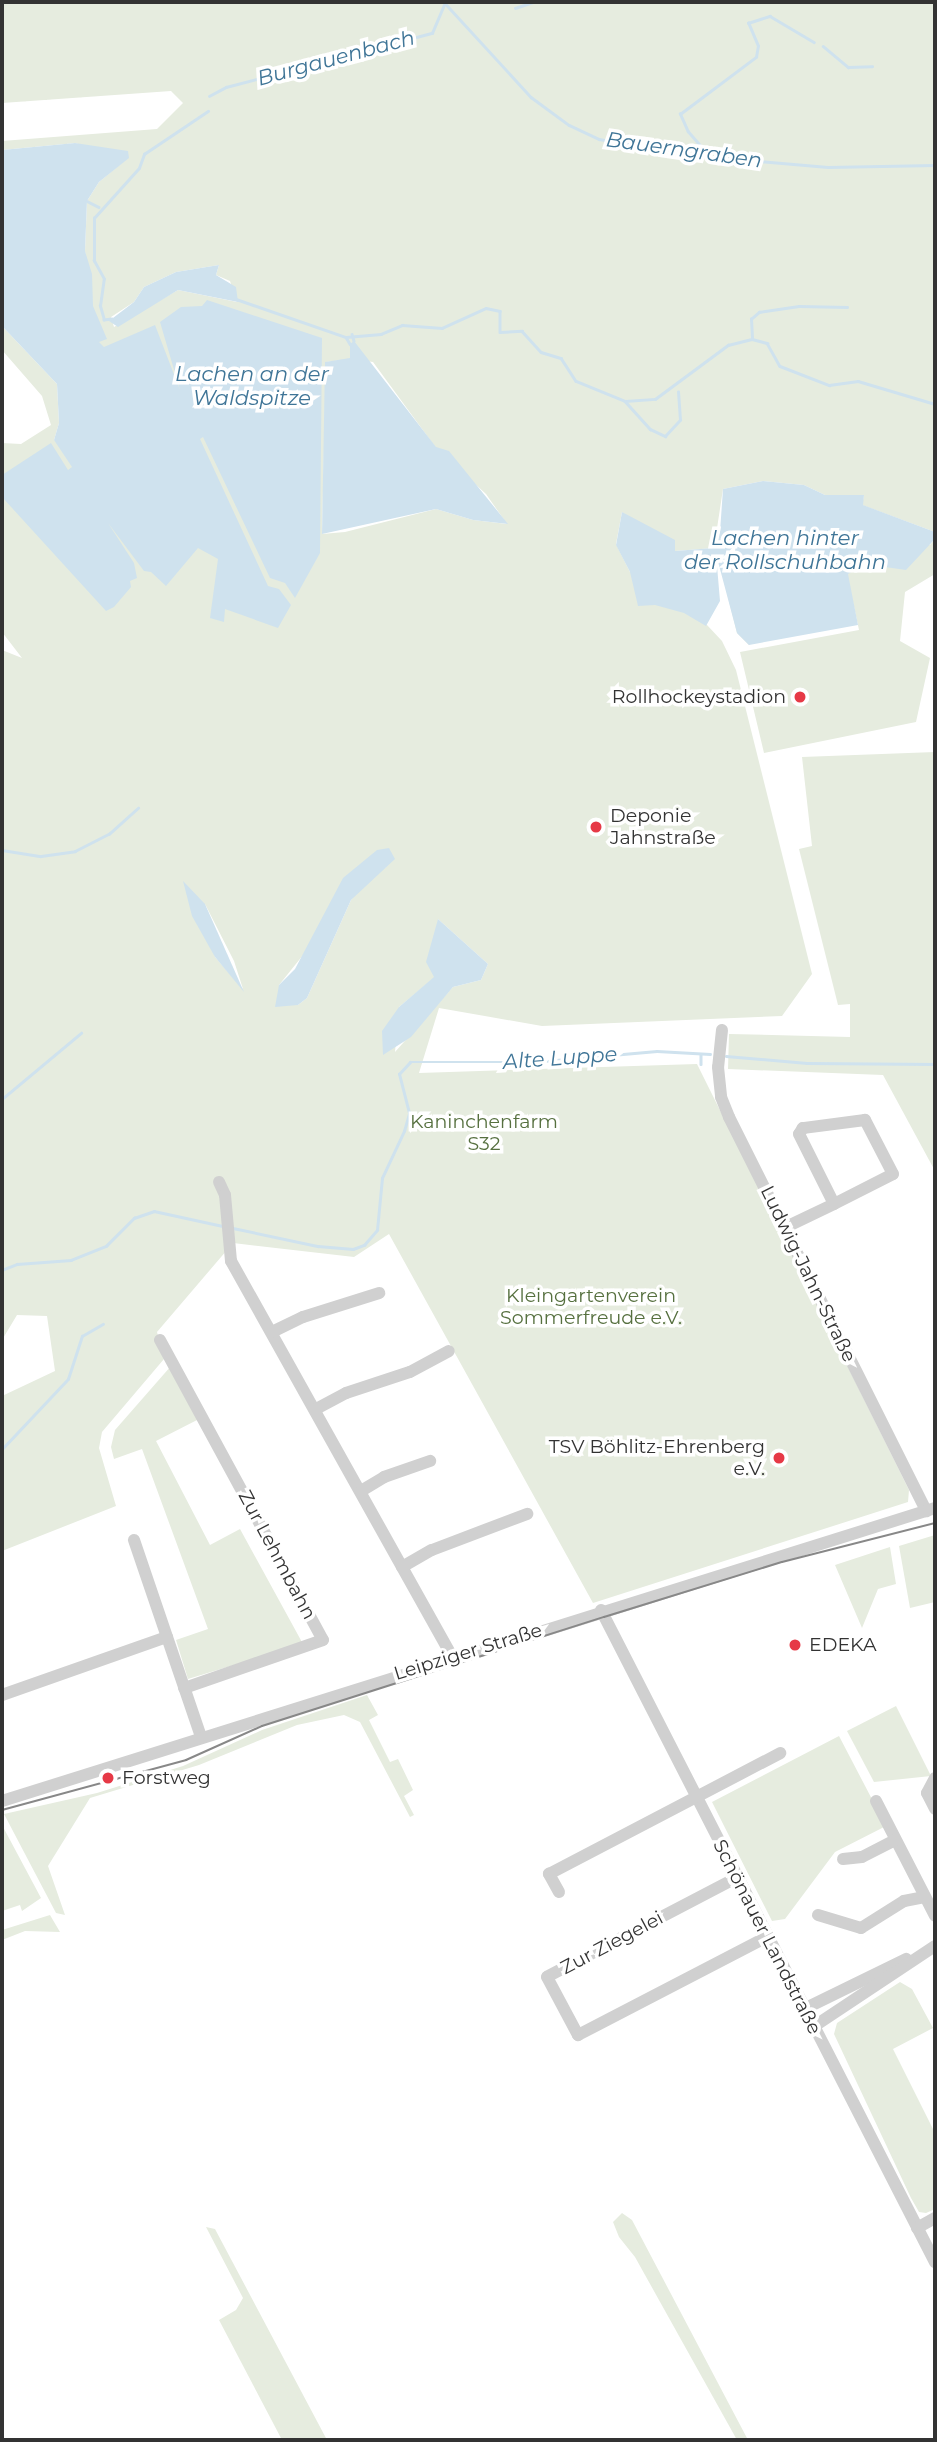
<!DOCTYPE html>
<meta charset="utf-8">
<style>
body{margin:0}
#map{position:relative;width:937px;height:2442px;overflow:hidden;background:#fff;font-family:Montserrat,sans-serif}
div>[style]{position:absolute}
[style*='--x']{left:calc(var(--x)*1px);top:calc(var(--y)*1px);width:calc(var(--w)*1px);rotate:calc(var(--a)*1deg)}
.green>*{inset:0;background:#e6ecdf}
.water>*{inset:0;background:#cfe2ee}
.stream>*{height:2.5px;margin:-1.25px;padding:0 1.25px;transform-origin:1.25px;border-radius:1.25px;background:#cfe2ee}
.minor>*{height:12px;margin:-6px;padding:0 6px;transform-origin:6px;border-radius:6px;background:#d0d0d0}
.tram>*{height:2px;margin:-1px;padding:0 1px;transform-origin:1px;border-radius:1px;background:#888}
.dots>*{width:19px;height:19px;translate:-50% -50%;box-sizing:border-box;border:4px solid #fff;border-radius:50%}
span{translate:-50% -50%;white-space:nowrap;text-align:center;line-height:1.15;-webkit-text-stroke:7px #fff;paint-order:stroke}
.poi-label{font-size:19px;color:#333}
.right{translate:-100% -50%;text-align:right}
.left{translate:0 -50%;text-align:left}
.park-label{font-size:19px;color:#56703f}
.street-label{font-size:19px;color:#333}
.water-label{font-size:21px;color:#3f7597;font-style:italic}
.frame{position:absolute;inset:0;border:4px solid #333;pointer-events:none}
</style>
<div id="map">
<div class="green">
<div style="clip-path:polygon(evenodd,2px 2px,935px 2px,935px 532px,862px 505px,864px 495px,825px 495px,804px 485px,763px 481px,723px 489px,714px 548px,675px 551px,622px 512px,616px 544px,630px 572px,647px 561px,722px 641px,736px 670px,812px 974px,782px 1016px,542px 1026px,439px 1008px,419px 1073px,697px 1064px,909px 1490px,908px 1502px,593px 1603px,389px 1234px,354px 1257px,233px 1243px,157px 1332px,164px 1359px,102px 1432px,99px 1448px,116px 1506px,2px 1551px,2px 1396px,55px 1371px,47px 1316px,17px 1315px,2px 1340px,2px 650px,22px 658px,2px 632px,2px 443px,21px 444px,51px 425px,42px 396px,2px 350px,2px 326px,57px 384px,59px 423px,54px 440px,216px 497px,184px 393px,95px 351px,85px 251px,87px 201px,99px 182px,128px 158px,75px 143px,2px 150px,2px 141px,157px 129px,183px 103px,171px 91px,2px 103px,2px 2px,219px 265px,216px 275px,230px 281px,237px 302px,178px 290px,114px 327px,111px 317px,134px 302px,144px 287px,176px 272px,219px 265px,2px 2px,350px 359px,373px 362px,436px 448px,486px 494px,507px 524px,473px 520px,436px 509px,345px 532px,322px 534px,326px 362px,350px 359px,2px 2px,389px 848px,386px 867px,368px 879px,351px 900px,307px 998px,298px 1005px,290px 1004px,279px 985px,389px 848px,2px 2px,205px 904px,234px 961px,243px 989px,215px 957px,205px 904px,2px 2px,438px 919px,488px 964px,481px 980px,453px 987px,395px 1052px,399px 1007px,435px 977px,438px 919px)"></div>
<div style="clip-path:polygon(935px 539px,935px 574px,905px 592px,900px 641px,930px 658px,916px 722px,764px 753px,740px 652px,859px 630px,847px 574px,862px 565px,836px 566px,749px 645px,737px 633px,721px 569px,725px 540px,930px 545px)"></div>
<div style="clip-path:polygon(935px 752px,935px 1171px,883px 1075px,728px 1069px,729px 1034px,850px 1037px,850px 1004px,838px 1005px,799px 849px,812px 846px,802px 757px)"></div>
<div style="clip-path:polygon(171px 1366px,199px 1419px,156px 1441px,210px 1545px,240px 1529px,303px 1644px,188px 1679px,176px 1640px,208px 1629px,142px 1449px,114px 1459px,111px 1447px,115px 1430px)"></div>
<div style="clip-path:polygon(935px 1535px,935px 1602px,910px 1608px,899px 1546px)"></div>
<div style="clip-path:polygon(890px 1547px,896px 1584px,878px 1589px,862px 1628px,835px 1565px)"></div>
<div style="clip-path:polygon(367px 1695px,378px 1715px,369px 1720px,390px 1762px,398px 1759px,413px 1790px,404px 1796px,414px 1815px,410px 1817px,360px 1722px,344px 1715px,297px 1725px,199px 1765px,90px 1798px,48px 1866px,65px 1915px,56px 1913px,4px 1814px,97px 1793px,183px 1766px,262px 1730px)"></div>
<div style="clip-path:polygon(896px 1706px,931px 1776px,874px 1782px,847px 1731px)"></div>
<div style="clip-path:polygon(839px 1736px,886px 1826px,835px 1852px,785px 1919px,772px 1921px,712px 1802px)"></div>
<div style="clip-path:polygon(2px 1825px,41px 1898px,22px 1911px,20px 1905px,2px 1911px)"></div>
<div style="clip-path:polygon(50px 1915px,60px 1932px,25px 1931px,2px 1940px,2px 1930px)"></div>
<div style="clip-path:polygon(900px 1982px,912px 1989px,933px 2028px,893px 2049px,935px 2133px,935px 2209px,926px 2213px,919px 2212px,911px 2198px,834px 2034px,837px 2023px)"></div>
<div style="clip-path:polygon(622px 2213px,632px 2220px,748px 2440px,737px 2440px,635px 2257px,619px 2237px,613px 2222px)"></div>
<div style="clip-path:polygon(206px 2227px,215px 2229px,327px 2440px,282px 2440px,219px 2320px,236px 2310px,243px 2298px)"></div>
</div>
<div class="water">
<div style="clip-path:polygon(75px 143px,128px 151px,129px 158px,99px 182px,87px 201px,85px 251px,92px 274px,93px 306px,107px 339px,99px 342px,104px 347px,155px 325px,180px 390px,160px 322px,181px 307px,202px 306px,207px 300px,322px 338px,320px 553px,295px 598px,285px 583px,270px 578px,203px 437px,200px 439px,268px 586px,279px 589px,291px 605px,278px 628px,225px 609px,224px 622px,210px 618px,218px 559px,198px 548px,166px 586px,151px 572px,144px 571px,108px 523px,134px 563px,137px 578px,130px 581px,131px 587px,114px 607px,106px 611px,2px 497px,2px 475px,51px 443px,68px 470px,72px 467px,54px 440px,59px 423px,57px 384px,2px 326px,2px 150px)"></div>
<div style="clip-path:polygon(219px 265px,216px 275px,236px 287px,238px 302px,178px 290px,118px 327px,109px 321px,134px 302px,144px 287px,176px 272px)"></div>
<div style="clip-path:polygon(354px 341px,436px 447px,449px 451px,508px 524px,473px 520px,436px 509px,322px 534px,325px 362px,350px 358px,350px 344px)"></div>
<div style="clip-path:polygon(763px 481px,804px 485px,825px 495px,864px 495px,863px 505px,935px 532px,935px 539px,906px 570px,864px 564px,848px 574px,858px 625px,749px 645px,737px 633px,716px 554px,720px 601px,706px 626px,684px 613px,655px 605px,638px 606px,630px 572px,616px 545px,622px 512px,675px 540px,675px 551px,713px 548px,720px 532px,723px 489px)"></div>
<div style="clip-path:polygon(389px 848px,395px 859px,351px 900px,307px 998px,298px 1005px,275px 1007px,279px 985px,295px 969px,343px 878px,377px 850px)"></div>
<div style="clip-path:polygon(183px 881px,205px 904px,244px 992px,215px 957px,192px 916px)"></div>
<div style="clip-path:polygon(438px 919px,488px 964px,481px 980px,453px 987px,411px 1037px,383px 1055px,382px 1031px,399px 1007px,434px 977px,426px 962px)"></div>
</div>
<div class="stream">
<div style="--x:444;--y:2;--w:129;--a:47.5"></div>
<div style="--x:531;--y:97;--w:47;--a:36.4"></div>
<div style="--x:569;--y:125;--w:33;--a:25"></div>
<div style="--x:599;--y:139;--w:100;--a:9.7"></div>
<div style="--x:698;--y:156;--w:130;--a:4.8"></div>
<div style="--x:828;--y:167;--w:107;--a:-1.1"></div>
<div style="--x:515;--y:8;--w:20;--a:-18"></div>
<div style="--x:823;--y:46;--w:33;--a:40"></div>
<div style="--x:848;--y:67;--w:24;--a:-2"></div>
<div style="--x:209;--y:96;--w:19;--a:-28"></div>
<div style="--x:226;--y:87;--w:213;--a:-14.7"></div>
<div style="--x:432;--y:33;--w:33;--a:-67"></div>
<div style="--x:709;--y:156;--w:32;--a:-131"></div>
<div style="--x:688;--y:132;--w:20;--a:-114"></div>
<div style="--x:680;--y:114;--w:95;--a:-36.9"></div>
<div style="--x:756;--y:57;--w:11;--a:-80"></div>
<div style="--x:758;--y:46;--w:25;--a:-113"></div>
<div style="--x:748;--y:23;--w:23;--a:-18"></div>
<div style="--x:770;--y:16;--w:51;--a:30.6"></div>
<div style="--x:87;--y:201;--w:13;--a:27"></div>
<div style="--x:236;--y:299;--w:116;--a:19.1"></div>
<div style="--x:346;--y:337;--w:35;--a:-5"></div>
<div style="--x:381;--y:334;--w:23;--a:-23"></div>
<div style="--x:402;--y:325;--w:40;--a:4.3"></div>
<div style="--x:442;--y:328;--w:48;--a:-24.4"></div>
<div style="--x:486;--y:308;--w:14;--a:12"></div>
<div style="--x:500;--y:311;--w:21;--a:90"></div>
<div style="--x:500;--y:332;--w:22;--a:-3"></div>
<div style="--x:522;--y:331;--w:28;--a:48"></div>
<div style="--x:541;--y:352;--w:21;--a:17"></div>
<div style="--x:561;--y:358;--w:27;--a:57"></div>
<div style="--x:576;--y:381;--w:53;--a:22.2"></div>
<div style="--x:625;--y:401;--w:30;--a:-4"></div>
<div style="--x:655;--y:399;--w:91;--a:-36.5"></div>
<div style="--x:728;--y:345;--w:25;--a:-14"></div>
<div style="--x:752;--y:339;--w:16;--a:15"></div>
<div style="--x:767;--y:343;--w:26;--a:61"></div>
<div style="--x:780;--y:366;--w:53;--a:21.2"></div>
<div style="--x:829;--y:385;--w:29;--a:-8"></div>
<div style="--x:858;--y:381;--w:80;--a:16.6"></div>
<div style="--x:112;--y:319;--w:8;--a:173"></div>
<div style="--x:104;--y:320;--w:15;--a:-106"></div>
<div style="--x:100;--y:306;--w:27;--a:-82"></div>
<div style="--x:104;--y:279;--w:21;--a:-119"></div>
<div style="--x:94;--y:261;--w:43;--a:-90"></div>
<div style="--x:94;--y:218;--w:67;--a:-48"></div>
<div style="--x:139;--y:168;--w:15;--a:-70"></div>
<div style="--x:144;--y:154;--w:77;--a:-33.9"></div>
<div style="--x:352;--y:334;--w:7;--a:74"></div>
<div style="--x:346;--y:337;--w:8;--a:60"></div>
<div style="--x:752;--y:338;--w:19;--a:-93"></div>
<div style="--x:751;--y:319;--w:11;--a:-41"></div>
<div style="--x:759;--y:312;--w:40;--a:-8.5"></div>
<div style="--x:799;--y:306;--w:48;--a:1.2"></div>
<div style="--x:625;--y:401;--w:38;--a:48"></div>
<div style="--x:650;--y:429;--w:17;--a:25"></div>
<div style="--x:665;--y:436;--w:22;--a:-47"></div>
<div style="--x:680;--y:420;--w:28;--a:-94"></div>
<div style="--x:2;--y:850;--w:39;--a:9"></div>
<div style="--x:41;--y:856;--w:34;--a:-8"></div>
<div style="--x:75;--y:851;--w:38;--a:-27"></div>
<div style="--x:109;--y:834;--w:39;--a:-42"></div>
<div style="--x:701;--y:1054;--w:10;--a:90"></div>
<div style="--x:726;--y:1056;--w:81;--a:4.9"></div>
<div style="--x:807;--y:1063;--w:128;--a:0.4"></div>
<div style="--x:2;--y:1099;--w:103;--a:-39.9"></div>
<div style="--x:233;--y:1228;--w:87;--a:12"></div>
<div style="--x:318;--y:1246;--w:35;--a:5"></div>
<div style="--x:353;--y:1249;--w:12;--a:-20"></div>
<div style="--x:364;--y:1245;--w:20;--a:-49"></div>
<div style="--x:377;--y:1230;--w:52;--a:-84.5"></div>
<div style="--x:382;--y:1178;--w:52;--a:-64.9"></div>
<div style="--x:404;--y:1131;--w:19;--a:-74"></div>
<div style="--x:409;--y:1113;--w:40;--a:-104.4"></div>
<div style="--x:399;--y:1074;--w:16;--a:-47"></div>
<div style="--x:410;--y:1062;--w:123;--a:0"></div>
<div style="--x:533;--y:1062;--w:124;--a:-5.1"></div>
<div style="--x:657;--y:1051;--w:53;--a:3.2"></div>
<div style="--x:2;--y:1270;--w:16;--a:-22"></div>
<div style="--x:17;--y:1264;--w:54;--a:-4.2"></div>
<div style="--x:71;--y:1260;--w:38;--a:-22"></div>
<div style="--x:106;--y:1246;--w:40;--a:-45"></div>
<div style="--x:134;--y:1218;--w:21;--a:-19"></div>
<div style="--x:154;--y:1211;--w:71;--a:12.3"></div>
<div style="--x:2;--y:1449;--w:96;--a:-46.7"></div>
<div style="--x:68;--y:1379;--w:45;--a:-72"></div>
<div style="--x:82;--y:1336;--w:24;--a:-30"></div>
</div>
<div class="minor">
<div style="--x:722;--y:1030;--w:37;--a:96"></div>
<div style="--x:718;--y:1067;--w:30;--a:84"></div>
<div style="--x:721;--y:1097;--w:22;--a:68"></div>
<div style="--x:729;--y:1117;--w:441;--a:63.4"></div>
<div style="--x:219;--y:1182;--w:14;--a:65"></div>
<div style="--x:225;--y:1195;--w:66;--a:84.8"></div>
<div style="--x:231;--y:1261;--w:453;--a:60.8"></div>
<div style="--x:786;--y:1227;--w:53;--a:-25.6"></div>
<div style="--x:834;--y:1204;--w:66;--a:-27"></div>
<div style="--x:893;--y:1174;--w:61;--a:-117.4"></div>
<div style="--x:865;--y:1120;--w:63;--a:172.6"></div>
<div style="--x:803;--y:1128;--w:7;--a:124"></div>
<div style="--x:799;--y:1134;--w:78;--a:63.4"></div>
<div style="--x:272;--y:1332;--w:34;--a:-26"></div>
<div style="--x:303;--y:1317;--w:80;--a:-17.5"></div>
<div style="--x:160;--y:1340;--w:341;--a:61.5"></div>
<div style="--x:323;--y:1640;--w:147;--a:160.9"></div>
<div style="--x:316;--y:1409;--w:34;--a:-28"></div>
<div style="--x:346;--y:1393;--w:67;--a:-18.2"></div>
<div style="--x:410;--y:1372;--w:44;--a:-28.3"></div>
<div style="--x:361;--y:1491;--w:27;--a:-31"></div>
<div style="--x:384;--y:1477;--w:49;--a:-19.2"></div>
<div style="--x:134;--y:1540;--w:208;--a:71.2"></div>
<div style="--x:402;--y:1567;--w:34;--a:-30"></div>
<div style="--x:432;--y:1550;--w:102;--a:-20.8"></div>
<div style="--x:601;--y:1610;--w:733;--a:62.88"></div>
<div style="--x:2;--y:1695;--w:175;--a:-19.4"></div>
<div style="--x:935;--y:1778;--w:17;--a:118"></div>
<div style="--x:927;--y:1793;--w:18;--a:63"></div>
<div style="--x:2;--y:1801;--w:978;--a:-17.43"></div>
<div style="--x:876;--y:1801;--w:129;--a:62.8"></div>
<div style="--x:843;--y:1859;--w:19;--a:-6"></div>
<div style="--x:862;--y:1857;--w:37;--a:-27"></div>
<div style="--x:736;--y:1878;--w:213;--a:152.4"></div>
<div style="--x:547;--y:1977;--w:66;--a:61.9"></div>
<div style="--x:578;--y:2035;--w:213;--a:-27.4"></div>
<div style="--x:559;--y:1892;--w:21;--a:-119"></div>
<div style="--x:549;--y:1874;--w:261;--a:-27.6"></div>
<div style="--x:818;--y:1915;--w:45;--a:16.8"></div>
<div style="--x:861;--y:1928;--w:51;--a:-32.1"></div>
<div style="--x:904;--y:1901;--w:21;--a:-11"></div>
<div style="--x:804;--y:2009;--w:114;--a:-26.1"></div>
<div style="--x:813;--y:2027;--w:146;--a:-33.6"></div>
<div style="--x:917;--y:2228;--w:21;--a:-29"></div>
</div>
<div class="tram">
<div style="--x:2;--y:1810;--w:191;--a:-15.2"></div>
<div style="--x:186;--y:1760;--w:83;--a:-24.1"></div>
<div style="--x:262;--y:1726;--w:359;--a:-17.7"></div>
<div style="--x:604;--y:1617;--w:186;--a:-17.2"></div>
<div style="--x:782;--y:1562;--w:158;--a:-14.3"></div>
</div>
<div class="dots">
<div style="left:800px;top:697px;background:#e63946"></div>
<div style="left:596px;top:827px;background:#e63946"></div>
<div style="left:779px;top:1458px;background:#e63946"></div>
<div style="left:795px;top:1645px;background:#e63946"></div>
<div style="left:108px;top:1778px;background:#e63946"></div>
</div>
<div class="poi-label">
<span class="right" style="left:786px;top:697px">Rollhockeystadion</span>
<span class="left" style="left:610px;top:827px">Deponie<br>Jahnstraße</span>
<span class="right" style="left:765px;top:1458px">TSV Böhlitz-Ehrenberg<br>e.V.</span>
<span class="left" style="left:809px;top:1645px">EDEKA</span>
<span class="left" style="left:122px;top:1778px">Forstweg</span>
</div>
<div class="park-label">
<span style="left:484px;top:1133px">Kaninchenfarm<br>S32</span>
<span style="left:591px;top:1307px">Kleingartenverein<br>Sommerfreude e.V.</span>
</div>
<div class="street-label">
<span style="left:808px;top:1274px;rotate:64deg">Ludwig-Jahn-Straße</span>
<span style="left:277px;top:1555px;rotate:62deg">Zur Lehmbahn</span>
<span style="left:468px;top:1652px;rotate:-17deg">Leipziger Straße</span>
<span style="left:767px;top:1937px;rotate:63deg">Schönauer Landstraße</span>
<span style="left:612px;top:1943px;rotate:-28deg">Zur Ziegelei</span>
</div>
<div class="water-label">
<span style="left:336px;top:58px;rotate:-15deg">Burgauenbach</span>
<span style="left:684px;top:150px;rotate:8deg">Bauerngraben</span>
<span style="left:252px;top:386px">Lachen an der<br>Waldspitze</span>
<span style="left:785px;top:550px">Lachen hinter<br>der Rollschuhbahn</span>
<span style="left:560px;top:1058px;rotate:-4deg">Alte Luppe</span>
</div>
<div class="frame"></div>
</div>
